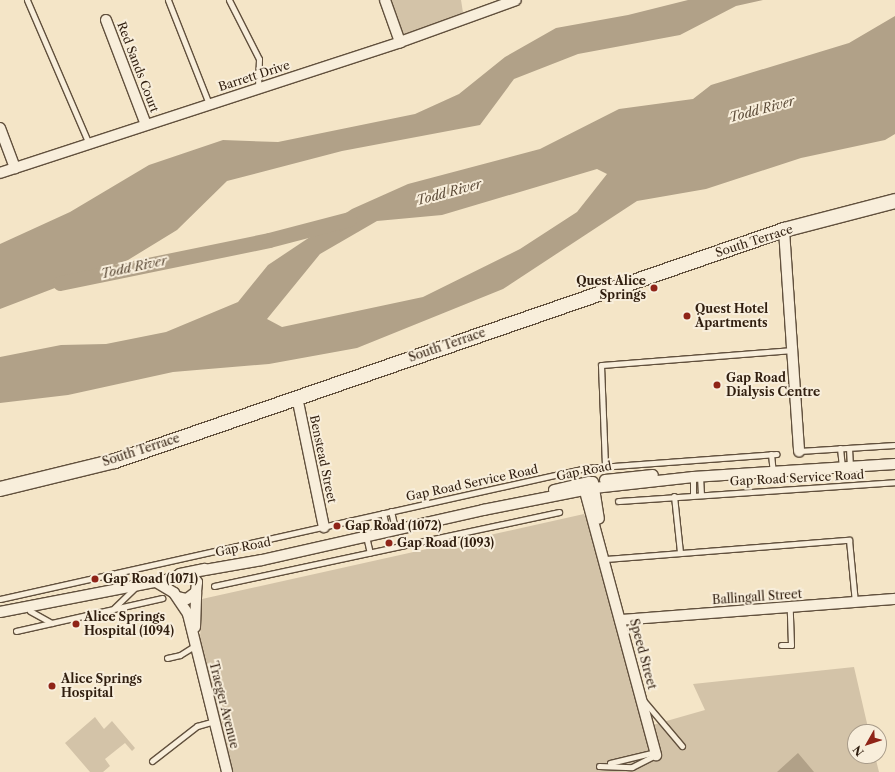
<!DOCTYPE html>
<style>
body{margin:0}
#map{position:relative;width:895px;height:772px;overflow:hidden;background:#f4e5c7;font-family:"Libre Caslon Text",serif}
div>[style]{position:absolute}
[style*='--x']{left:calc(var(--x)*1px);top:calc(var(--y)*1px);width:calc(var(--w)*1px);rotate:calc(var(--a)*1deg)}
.green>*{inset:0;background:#d3c3a8}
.water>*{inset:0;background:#b1a188}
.river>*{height:15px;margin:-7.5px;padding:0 7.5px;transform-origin:7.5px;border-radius:7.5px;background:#b1a188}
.roads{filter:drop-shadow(1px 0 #61503d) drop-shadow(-1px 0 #61503d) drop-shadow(0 1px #61503d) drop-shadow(0 -1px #61503d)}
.lane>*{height:5px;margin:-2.5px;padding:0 2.5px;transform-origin:2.5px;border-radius:2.5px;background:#f8eedb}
.street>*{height:10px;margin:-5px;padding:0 5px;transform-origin:5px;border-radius:5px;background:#f8eedb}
.secondary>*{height:14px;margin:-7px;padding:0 7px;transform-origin:7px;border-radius:7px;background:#f8eedb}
.dots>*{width:11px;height:11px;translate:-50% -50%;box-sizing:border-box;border:2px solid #f8eedb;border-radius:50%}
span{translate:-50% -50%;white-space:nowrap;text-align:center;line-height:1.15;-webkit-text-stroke:4px #f8eedb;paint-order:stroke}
.street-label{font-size:12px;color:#301e0f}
.poi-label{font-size:12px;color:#301e0f;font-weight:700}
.right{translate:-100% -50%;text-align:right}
.left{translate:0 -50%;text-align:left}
.water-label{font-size:13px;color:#5d4c39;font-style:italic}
.north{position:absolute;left:847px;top:724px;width:40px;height:40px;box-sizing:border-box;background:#f8eedb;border:1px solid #a89b89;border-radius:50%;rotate:231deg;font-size:11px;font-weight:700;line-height:16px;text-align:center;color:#301e0f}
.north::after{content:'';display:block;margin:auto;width:14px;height:18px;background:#8f2418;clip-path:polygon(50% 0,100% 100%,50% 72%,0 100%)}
</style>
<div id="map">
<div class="green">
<div style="clip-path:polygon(385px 0,461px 0,464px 19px,400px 42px)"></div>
<div style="clip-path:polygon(584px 514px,605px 559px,649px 726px,705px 710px,693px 684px,854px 667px,869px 732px,855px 732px,855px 756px,875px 756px,879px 772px,227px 772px,199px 659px,202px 599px)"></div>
<div style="clip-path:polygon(95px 717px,104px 729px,112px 721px,135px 748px,132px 751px,125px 743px,105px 759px,110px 766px,103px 772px,90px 772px,65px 743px)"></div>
</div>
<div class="water">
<div style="clip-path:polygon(688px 0,763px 0,736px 6px,680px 35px,578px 54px,514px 79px,480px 125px,342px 151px,227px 181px,177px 230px,128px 260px,0 309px,0 244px,70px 212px,149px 165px,223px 140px,278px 142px,415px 114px,459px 94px,505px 57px,556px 28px,628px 15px)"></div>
<div style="clip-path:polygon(evenodd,895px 16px,895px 134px,885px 140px,801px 158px,706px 189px,637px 201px,503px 289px,357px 348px,269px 364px,173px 372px,68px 395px,0 403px,0 357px,61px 345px,106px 344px,166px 332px,238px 302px,268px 265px,352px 209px,408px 184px,540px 149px,619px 109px,693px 99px,711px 85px,849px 43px,895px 16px,597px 169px,607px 174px,577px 212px,520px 249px,423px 297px,282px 327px,267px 319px,320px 254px,377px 221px,442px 215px,597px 169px)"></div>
<div style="clip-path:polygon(798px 753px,814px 772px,777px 772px)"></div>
</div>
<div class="river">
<div style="--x:60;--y:283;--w:213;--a:-11.6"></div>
<div style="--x:269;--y:240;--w:83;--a:-14.7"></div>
</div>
<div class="roads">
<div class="lane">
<div style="--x:27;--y:0;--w:157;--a:66.7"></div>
<div style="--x:168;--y:0;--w:112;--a:68.5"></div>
<div style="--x:229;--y:0;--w:66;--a:63"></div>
<div style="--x:259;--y:59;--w:29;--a:92"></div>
<div style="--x:840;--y:448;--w:20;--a:84"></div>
<div style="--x:849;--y:448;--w:19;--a:87"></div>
<div style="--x:799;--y:451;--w:96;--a:-3.6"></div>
<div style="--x:771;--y:454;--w:18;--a:84"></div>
<div style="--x:605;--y:465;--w:100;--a:-92.3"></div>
<div style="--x:601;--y:365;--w:190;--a:-4.5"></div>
<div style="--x:700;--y:476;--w:18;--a:87"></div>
<div style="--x:693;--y:477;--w:17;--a:90"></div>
<div style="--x:674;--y:496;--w:56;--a:83.9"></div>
<div style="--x:618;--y:501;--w:278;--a:-3.9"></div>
<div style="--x:391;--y:511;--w:18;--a:77"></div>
<div style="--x:383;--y:513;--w:18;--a:77"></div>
<div style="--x:366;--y:536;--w:17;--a:77"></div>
<div style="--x:605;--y:559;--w:245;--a:-4.5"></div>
<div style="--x:849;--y:540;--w:62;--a:84.5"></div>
<div style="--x:214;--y:586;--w:353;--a:-12.1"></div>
<div style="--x:0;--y:599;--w:600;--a:-12.6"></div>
<div style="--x:586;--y:468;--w:191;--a:-4.2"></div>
<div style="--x:114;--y:608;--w:28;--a:-44"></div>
<div style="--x:30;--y:611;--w:25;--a:29"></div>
<div style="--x:16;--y:631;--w:150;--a:-12.7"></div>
<div style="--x:781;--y:645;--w:10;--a:0"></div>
<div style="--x:791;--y:645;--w:38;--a:-92"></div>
<div style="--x:167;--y:658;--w:13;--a:-13"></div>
<div style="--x:180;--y:655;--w:19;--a:-32"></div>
<div style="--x:644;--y:701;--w:59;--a:49.8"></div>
<div style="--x:152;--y:761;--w:57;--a:-37.9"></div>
<div style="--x:197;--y:726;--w:18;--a:-16"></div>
<div style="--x:610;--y:763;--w:46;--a:-13.7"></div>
<div style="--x:599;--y:766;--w:33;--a:2"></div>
<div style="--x:632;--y:767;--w:27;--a:-27"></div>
</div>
<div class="street">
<div style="--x:385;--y:0;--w:45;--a:70.3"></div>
<div style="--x:106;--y:20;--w:112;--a:69.1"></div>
<div style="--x:0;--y:128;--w:43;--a:69.4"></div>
<div style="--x:0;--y:173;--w:421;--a:-18.1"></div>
<div style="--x:400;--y:42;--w:123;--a:-19.9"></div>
<div style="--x:784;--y:230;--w:222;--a:86.1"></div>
<div style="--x:297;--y:397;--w:133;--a:78.3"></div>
<div style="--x:605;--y:480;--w:48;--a:-5.9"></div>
<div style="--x:593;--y:482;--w:37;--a:81"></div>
<div style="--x:583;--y:484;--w:281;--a:74.9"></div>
<div style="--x:554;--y:490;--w:37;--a:-13"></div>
<div style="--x:199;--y:571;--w:64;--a:-9.9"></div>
<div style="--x:262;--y:560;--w:227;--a:-12.7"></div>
<div style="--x:483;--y:510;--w:113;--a:-11.2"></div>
<div style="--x:594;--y:488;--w:100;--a:-6.3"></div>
<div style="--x:693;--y:477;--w:202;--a:-3.7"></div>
<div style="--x:156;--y:582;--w:21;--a:31"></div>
<div style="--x:174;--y:593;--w:25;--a:56"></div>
<div style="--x:188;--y:614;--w:163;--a:76.1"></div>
<div style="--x:178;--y:597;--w:9;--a:13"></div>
<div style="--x:187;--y:599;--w:11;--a:-38"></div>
<div style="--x:196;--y:592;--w:10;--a:-84"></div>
<div style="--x:197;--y:582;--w:12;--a:-138"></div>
<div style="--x:0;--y:612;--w:178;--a:-11"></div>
<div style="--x:175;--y:578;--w:6;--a:-39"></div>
<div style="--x:180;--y:574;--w:25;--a:-12"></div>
<div style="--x:620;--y:620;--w:276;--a:-4.4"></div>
<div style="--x:195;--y:627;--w:35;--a:-88"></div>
</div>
<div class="secondary">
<div style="--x:0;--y:489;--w:118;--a:-13.7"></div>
<div style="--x:115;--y:461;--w:708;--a:-19.05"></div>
<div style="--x:784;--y:230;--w:115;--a:-14.6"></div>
</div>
</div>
<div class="dots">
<div style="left:654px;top:288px;background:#8f2418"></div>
<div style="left:687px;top:316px;background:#8f2418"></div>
<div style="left:717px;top:385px;background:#8f2418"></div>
<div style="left:337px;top:526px;background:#8f2418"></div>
<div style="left:389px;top:543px;background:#8f2418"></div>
<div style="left:95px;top:579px;background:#8f2418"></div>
<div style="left:76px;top:624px;background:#8f2418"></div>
<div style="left:52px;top:686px;background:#8f2418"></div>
</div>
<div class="street-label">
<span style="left:138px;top:67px;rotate:69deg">Red Sands Court</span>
<span style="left:254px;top:76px;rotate:-18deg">Barrett Drive</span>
<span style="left:754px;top:241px;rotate:-18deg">South Terrace</span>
<span style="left:447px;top:345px;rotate:-19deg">South Terrace</span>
<span style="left:141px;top:450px;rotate:-18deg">South Terrace</span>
<span style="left:323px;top:459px;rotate:78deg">Benstead Street</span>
<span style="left:584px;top:471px;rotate:-11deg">Gap Road</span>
<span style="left:797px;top:478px;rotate:-3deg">Gap Road Service Road</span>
<span style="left:472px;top:483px;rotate:-12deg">Gap Road Service Road</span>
<span style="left:243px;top:547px;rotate:-11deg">Gap Road</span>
<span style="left:757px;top:597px;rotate:-4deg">Ballingall Street</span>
<span style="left:643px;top:654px;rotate:75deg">Speed Street</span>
<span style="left:224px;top:705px;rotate:76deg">Traeger Avenue</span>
</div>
<div class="poi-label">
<span class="right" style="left:646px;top:288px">Quest Alice<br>Springs</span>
<span class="left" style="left:695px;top:316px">Quest Hotel<br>Apartments</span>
<span class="left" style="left:726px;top:385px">Gap Road<br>Dialysis Centre</span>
<span class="left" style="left:345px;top:526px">Gap Road (1072)</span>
<span class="left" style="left:397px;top:543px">Gap Road (1093)</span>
<span class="left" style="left:103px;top:579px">Gap Road (1071)</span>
<span class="left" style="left:84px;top:624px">Alice Springs<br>Hospital (1094)</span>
<span class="left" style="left:61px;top:686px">Alice Springs<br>Hospital</span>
</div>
<div class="water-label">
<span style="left:762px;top:109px;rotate:-15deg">Todd River</span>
<span style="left:449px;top:192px;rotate:-15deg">Todd River</span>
<span style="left:134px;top:267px;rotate:-12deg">Todd River</span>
</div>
<div class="north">N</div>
</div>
